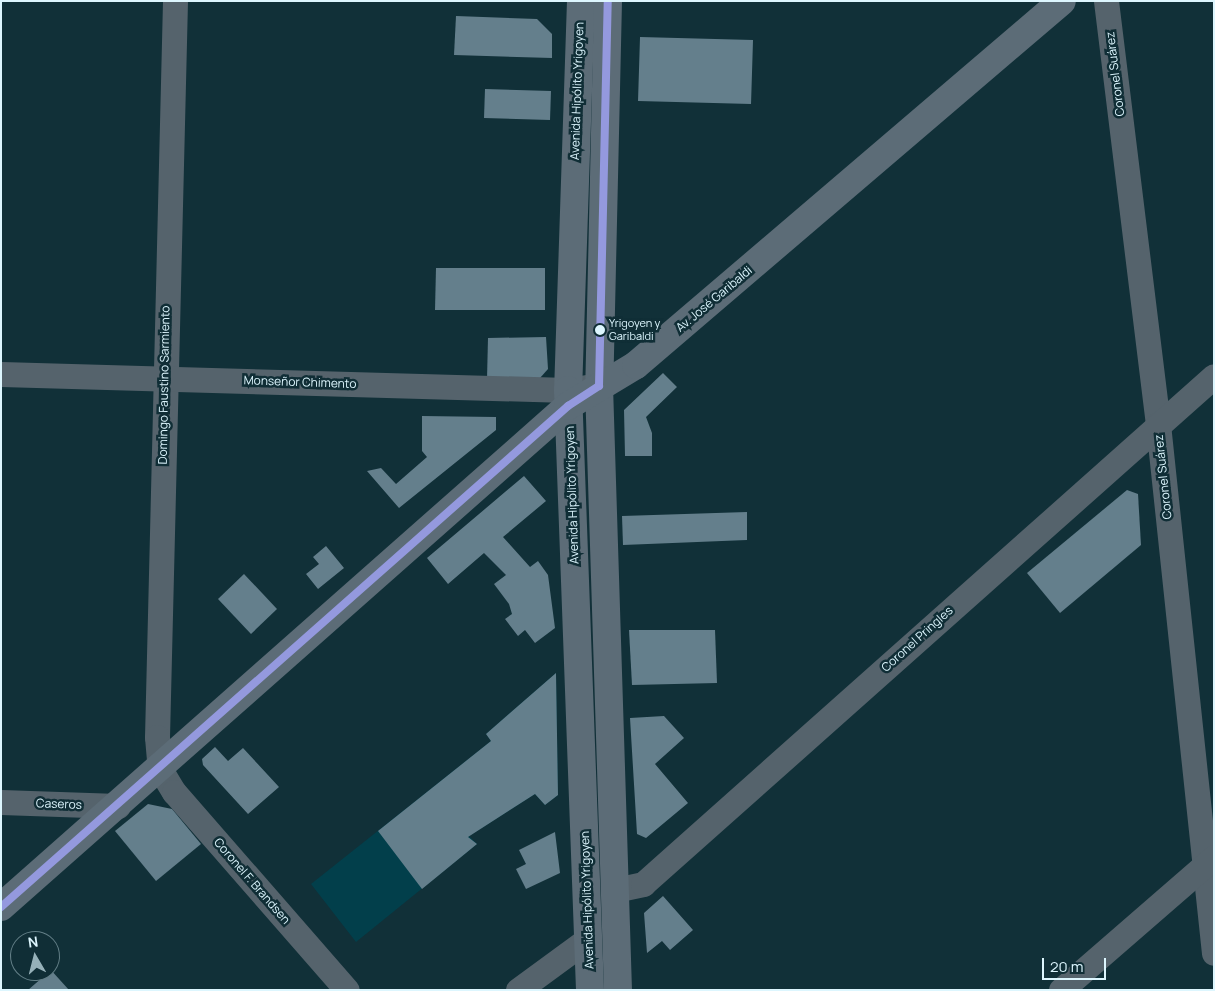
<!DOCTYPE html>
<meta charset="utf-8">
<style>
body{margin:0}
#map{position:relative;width:1215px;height:991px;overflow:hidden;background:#113038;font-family:Manrope,sans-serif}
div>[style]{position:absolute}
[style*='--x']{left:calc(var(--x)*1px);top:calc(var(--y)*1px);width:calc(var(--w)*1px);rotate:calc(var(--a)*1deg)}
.built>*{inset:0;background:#023f4b}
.building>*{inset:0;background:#647f8c}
.minor>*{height:25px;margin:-12.5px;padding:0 12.5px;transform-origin:12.5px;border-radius:12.5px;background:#55636c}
.major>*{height:28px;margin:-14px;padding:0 14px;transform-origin:14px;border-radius:14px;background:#5c6c77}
.bus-1>*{height:8px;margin:-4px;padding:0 4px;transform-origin:4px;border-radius:4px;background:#9499de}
.dots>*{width:14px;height:14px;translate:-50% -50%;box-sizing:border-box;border:2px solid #102e36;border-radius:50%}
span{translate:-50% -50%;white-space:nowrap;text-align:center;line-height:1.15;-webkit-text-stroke:5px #102e36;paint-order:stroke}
.bus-label{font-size:11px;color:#ddf6fe}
.left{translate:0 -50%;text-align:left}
.street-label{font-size:12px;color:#ddf6fe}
.frame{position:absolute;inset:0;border:2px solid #ddf6fe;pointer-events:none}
.north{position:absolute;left:10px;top:931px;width:50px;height:50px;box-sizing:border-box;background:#102e36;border:1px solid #627e86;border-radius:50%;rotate:352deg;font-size:14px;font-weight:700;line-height:20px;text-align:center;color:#ddf6fe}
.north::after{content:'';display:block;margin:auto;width:18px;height:22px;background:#96b1b9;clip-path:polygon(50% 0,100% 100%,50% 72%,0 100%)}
.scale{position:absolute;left:1042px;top:958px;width:64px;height:22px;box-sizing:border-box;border:2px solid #ddf6fe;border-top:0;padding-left:6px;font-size:15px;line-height:18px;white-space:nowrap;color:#ddf6fe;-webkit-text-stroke:4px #102e36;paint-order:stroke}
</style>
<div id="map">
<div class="built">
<div style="clip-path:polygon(556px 673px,558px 795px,545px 805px,535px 794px,469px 836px,477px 844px,356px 942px,311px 884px,491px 741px,486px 734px)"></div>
</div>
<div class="building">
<div style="clip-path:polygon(456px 16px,537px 19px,552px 34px,552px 58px,454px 55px)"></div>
<div style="clip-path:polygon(640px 37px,753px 40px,751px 104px,638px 101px)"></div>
<div style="clip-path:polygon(485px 89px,551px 91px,550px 120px,484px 118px)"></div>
<div style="clip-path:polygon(436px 268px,545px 268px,545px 310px,435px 310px)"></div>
<div style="clip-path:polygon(546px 337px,548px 369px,540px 378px,487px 379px,488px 338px)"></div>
<div style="clip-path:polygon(663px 373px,677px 387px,646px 417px,652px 433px,652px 456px,625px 456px,624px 410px)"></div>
<div style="clip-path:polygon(422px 416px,496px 417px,496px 430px,399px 508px,367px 471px,381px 468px,396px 484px,427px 457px,422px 451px)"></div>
<div style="clip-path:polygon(524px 476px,546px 501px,503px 537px,530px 567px,538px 561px,548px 575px,555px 628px,535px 643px,525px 630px,518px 636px,505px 619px,512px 614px,509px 604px,494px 584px,506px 575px,484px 553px,448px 584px,427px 558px)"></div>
<div style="clip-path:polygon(1127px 490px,1138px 494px,1141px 545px,1060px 613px,1027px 573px)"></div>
<div style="clip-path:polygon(747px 512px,747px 540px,623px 545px,622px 516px)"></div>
<div style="clip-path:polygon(326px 546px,344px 568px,318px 589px,306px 574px,319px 564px,313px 557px)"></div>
<div style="clip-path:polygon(244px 574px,277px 609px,251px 634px,218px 599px)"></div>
<div style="clip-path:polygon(629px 630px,715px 630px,717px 683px,632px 685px)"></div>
<div style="clip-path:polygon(556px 673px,558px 795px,545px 805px,535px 794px,468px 837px,477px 844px,422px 889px,378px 831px,491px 741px,486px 734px)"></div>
<div style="clip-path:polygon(664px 716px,684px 738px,655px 764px,688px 803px,646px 838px,637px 834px,630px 718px)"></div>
<div style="clip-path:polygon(215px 747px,228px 761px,243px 748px,279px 787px,248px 814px,203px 765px,202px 759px)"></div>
<div style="clip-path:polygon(148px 804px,172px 809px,201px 844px,156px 881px,115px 831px)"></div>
<div style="clip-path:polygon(555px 832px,560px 873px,526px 889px,516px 869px,526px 864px,519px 850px)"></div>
<div style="clip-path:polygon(663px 896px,693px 930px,670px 950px,662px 941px,647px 953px,644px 913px)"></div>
<div style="clip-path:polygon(50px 969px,69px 990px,28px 990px,50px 971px)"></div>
</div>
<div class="minor">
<div style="--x:175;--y:1;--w:736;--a:91.4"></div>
<div style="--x:157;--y:737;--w:32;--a:85"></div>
<div style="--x:160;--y:769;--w:27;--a:59"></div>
<div style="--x:174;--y:792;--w:263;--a:48.9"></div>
<div style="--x:1106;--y:1;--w:426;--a:83"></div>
<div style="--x:1158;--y:424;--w:532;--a:83.96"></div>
<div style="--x:1;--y:374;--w:567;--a:1.62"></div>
<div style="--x:568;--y:390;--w:20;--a:-9"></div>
<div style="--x:1;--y:802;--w:117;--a:2"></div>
<div style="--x:615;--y:890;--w:29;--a:-12"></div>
<div style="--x:643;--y:884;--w:764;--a:-41.66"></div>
<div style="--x:518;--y:990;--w:88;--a:-36.2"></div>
<div style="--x:1061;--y:990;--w:203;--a:-41"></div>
</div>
<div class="major">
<div style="--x:581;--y:1;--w:389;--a:91.9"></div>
<div style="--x:568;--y:390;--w:600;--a:87.9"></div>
<div style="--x:608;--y:1;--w:385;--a:91.3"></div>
<div style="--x:599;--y:386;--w:604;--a:88.2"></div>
<div style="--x:1;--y:907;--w:757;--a:-41.46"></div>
<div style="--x:568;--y:406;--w:79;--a:-31.1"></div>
<div style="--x:636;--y:365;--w:560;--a:-40.51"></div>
</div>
<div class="bus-1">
<div style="--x:1;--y:907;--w:757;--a:-41.46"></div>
<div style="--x:568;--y:406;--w:37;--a:-33"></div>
<div style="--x:599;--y:386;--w:385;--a:-88.7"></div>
</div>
<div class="dots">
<div style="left:600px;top:330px;background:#ddf6fe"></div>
</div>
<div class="bus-label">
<span class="left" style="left:609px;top:330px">Yrigoyen y<br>Garibaldi</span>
</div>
<div class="street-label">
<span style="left:1115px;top:74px;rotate:-97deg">Coronel Suárez</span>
<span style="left:577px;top:91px;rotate:-88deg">Avenida Hipólito Yrigoyen</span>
<span style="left:714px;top:299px;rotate:-40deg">Av. José Garibaldi</span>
<span style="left:300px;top:382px;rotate:2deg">Monseñor Chimento</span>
<span style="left:164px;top:385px;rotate:-89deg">Domingo Faustino Sarmiento</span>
<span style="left:1163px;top:477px;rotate:-96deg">Coronel Suárez</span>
<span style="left:572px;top:495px;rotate:-92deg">Avenida Hipólito Yrigoyen</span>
<span style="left:917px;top:639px;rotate:-42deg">Coronel Pringles</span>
<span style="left:59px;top:804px;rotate:2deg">Caseros</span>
<span style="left:252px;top:881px;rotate:49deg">Coronel F. Brandsen</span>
<span style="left:587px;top:900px;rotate:-92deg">Avenida Hipólito Yrigoyen</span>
</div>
<div class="frame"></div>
<div class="north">N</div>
<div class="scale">20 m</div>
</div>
